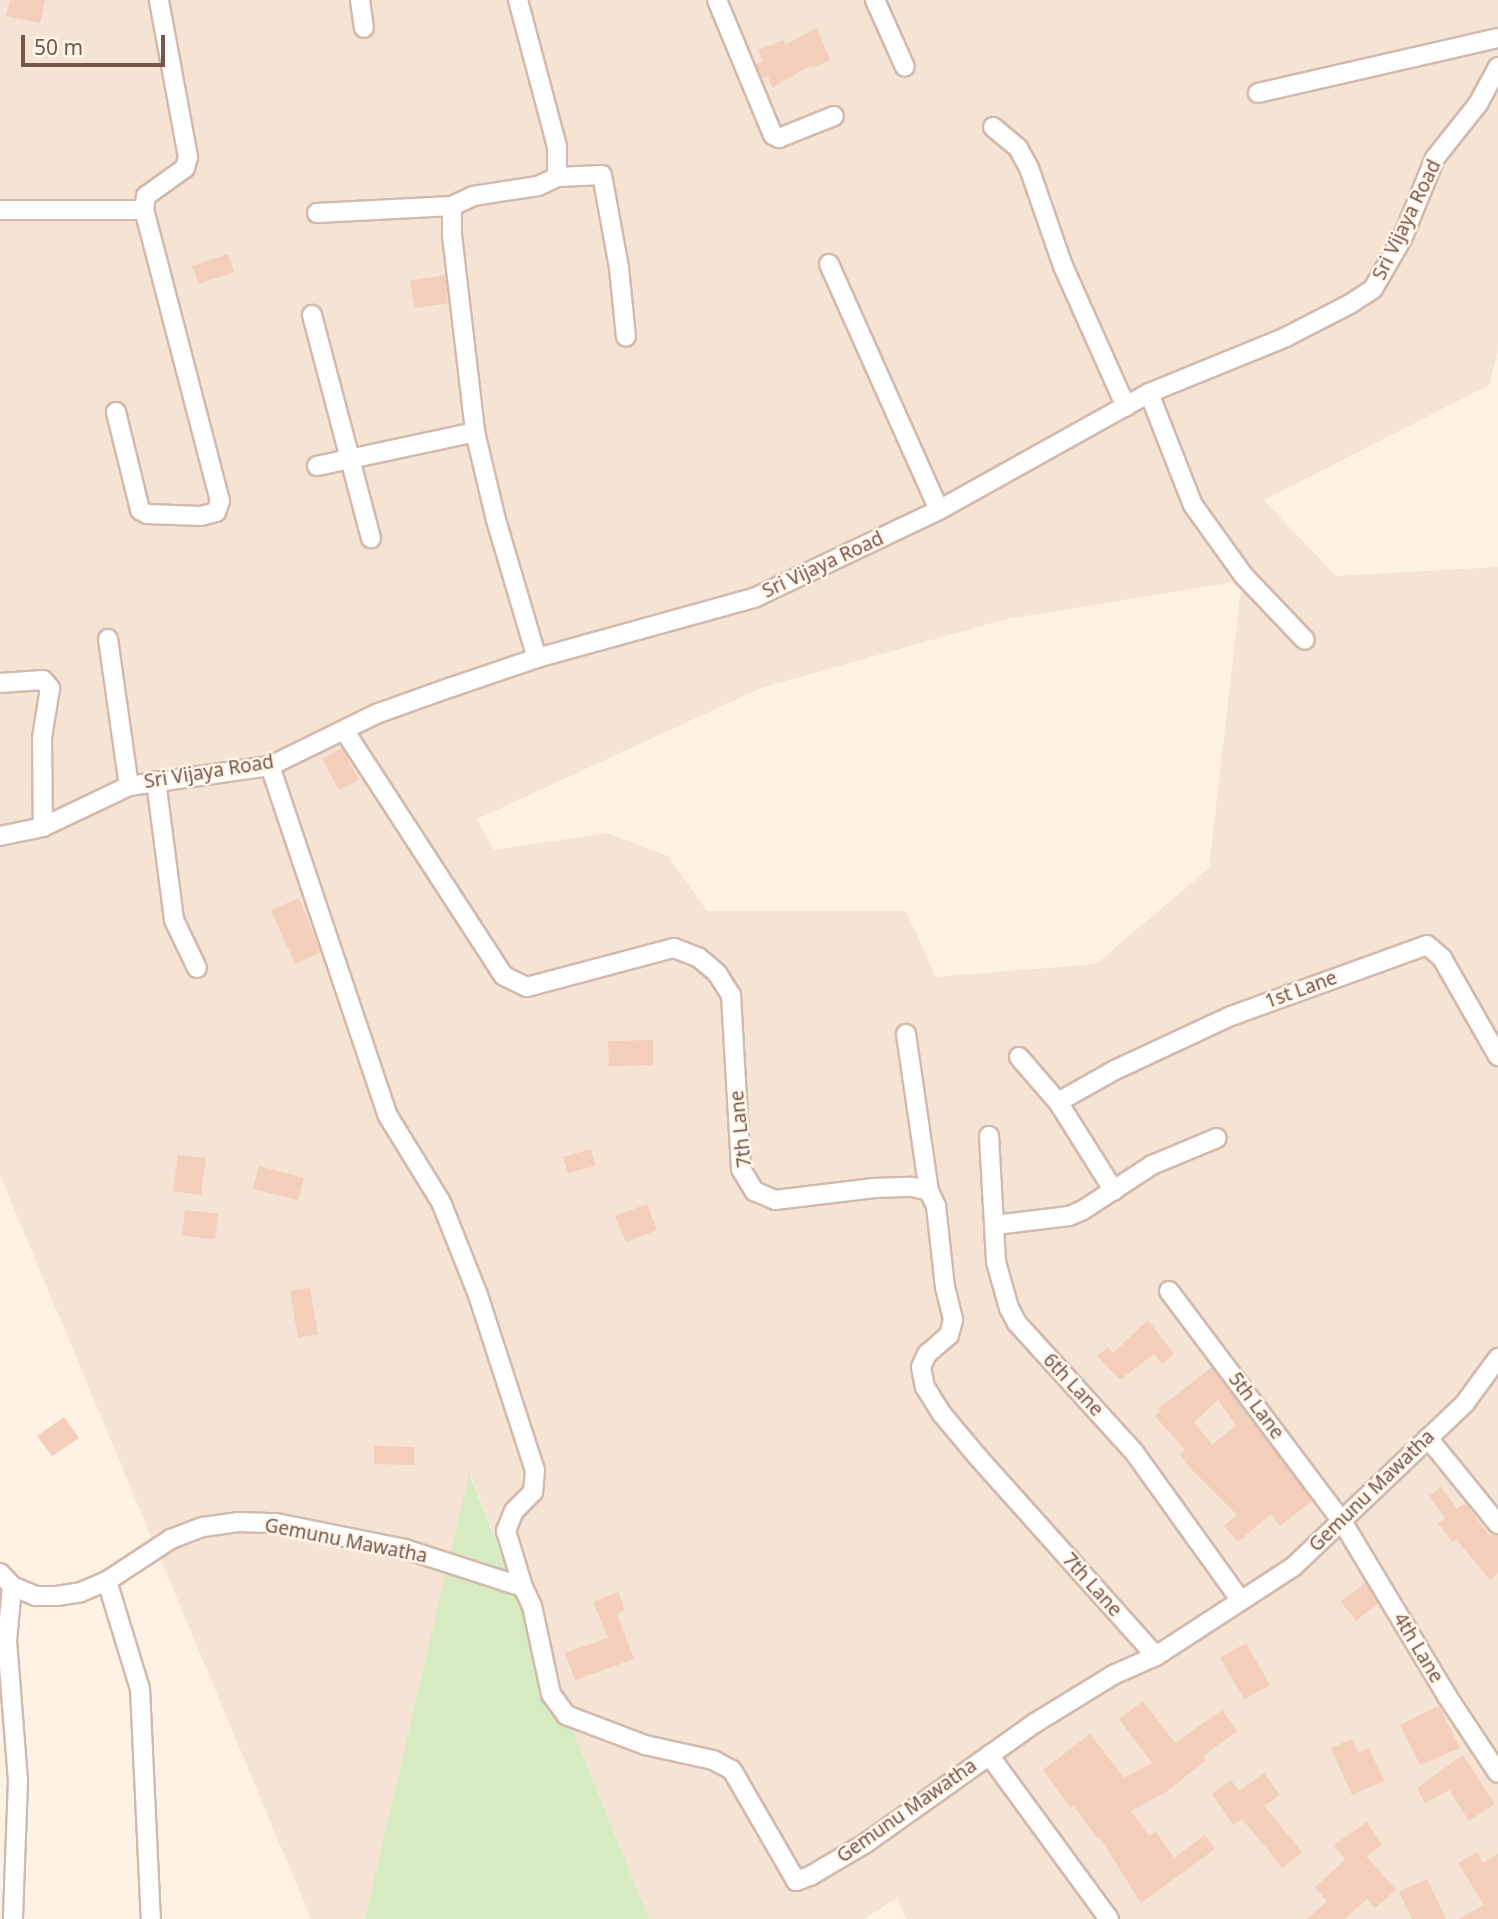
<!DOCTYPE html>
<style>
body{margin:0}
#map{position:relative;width:1498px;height:1919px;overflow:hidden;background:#fdf2e4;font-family:"Noto Sans",sans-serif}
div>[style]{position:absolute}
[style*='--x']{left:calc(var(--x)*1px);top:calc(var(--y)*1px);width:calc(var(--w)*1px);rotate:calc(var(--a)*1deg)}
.residential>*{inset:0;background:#f5e3d3}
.green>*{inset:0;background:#d6ebc2}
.building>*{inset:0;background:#f3cebb}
.roads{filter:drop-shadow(2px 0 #d1baad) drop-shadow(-2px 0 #d1baad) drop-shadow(0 2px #d1baad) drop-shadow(0 -2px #d1baad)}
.street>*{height:18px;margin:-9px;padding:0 9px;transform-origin:9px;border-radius:9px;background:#fff}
span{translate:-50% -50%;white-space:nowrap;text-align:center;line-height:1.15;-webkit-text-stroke:5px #fff6eb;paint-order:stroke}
.street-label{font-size:19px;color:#765649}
.scale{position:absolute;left:21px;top:35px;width:144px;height:32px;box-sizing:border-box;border:4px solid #765649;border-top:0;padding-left:9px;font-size:21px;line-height:24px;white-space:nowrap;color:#765649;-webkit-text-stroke:5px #fff6eb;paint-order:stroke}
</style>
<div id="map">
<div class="residential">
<div style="clip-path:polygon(evenodd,0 0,1498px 0,1498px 351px,1489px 385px,1264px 500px,1336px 576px,1498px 567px,1498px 1919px,906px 1919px,897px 1898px,864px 1919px,649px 1919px,470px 1475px,365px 1919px,311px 1919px,0 1175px,0 0,1242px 581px,1209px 868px,1096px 964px,936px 977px,906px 911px,707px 911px,668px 856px,607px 833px,494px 850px,477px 819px,761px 688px,1006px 619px,1242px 581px)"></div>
</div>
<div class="green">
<div style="clip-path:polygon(469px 1474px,649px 1919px,365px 1919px)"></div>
</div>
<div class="building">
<div style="clip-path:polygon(10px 0,45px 0,40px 23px,6px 16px)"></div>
<div style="clip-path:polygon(817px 28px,830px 60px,812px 68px,811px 65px,772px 88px,768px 76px,762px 78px,756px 64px,763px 62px,758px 50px,784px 40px,785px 45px)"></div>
<div style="clip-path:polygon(228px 254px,234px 272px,199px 284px,192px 266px)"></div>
<div style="clip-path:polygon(445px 275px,448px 303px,415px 308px,410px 281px)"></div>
<div style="clip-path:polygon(342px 748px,359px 780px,339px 790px,322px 759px)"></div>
<div style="clip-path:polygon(299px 898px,321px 952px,295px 964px,271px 910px)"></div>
<div style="clip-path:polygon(653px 1040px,653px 1065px,609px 1066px,608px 1041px)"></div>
<div style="clip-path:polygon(591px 1149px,595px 1166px,568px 1173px,563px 1157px)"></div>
<div style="clip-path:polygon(178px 1155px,206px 1158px,201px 1195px,173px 1191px)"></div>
<div style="clip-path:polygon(259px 1166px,304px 1178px,298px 1200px,253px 1189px)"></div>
<div style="clip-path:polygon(647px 1204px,657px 1230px,626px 1242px,615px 1216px)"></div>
<div style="clip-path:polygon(185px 1210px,218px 1214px,215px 1240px,182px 1235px)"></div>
<div style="clip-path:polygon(310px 1288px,318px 1334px,298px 1338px,290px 1291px)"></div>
<div style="clip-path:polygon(1148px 1320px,1174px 1354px,1162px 1364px,1154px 1354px,1120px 1380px,1097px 1356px,1108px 1347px,1113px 1353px)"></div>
<div style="clip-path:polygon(evenodd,1212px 1367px,1312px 1501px,1280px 1526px,1271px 1514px,1238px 1542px,1224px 1526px,1237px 1515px,1193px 1471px,1180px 1454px,1185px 1450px,1155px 1416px,1160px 1411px,1158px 1409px,1212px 1367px,1218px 1400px,1236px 1425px,1212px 1445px,1194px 1422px,1218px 1400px)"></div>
<div style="clip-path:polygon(64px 1417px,79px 1438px,52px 1456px,37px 1436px)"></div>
<div style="clip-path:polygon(374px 1446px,414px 1447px,414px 1465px,374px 1464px)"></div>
<div style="clip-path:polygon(1441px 1487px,1457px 1509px,1465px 1503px,1489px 1535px,1498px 1535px,1498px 1573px,1490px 1580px,1456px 1539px,1453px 1542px,1438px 1524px,1445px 1518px,1429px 1496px)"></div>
<div style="clip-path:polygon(1366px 1582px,1378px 1603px,1356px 1621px,1341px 1602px)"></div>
<div style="clip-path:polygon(618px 1592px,625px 1610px,617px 1614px,634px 1659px,575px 1680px,565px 1653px,608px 1638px,593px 1602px)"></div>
<div style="clip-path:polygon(1246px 1643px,1270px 1685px,1244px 1699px,1220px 1658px)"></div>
<div style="clip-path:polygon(1143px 1701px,1175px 1743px,1222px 1710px,1237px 1731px,1203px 1756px,1206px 1760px,1166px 1792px,1131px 1811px,1149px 1836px,1156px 1832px,1174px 1858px,1205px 1835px,1215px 1849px,1141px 1903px,1100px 1838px,1098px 1839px,1074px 1806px,1071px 1808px,1043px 1770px,1090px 1734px,1124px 1778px,1152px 1763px,1119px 1719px)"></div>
<div style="clip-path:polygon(1439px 1706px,1460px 1748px,1420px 1765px,1400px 1725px)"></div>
<div style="clip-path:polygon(1352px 1739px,1358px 1753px,1369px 1748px,1384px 1781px,1352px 1795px,1331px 1748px)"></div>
<div style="clip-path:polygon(1463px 1755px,1495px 1804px,1469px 1821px,1449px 1790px,1425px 1803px,1417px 1788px)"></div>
<div style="clip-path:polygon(1264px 1773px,1280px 1795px,1264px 1806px,1302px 1852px,1283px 1868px,1242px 1819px,1233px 1825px,1212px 1794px,1231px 1780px,1239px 1791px)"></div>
<div style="clip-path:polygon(1367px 1822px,1382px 1845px,1366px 1856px,1396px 1890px,1375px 1908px,1367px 1899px,1344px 1919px,1307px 1919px,1327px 1901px,1315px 1887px,1345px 1860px,1334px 1845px)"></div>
<div style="clip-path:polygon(1477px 1852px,1483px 1863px,1498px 1854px,1498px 1919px,1459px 1919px,1484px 1905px,1458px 1863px)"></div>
<div style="clip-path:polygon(1427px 1879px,1446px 1919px,1412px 1919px,1399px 1892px)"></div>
</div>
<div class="roads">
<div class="street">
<div style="--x:360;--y:0;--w:28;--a:82"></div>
<div style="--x:518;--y:0;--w:152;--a:75.1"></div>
<div style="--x:557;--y:147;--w:30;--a:90"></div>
<div style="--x:717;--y:0;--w:146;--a:67.5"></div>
<div style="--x:773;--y:135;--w:7;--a:27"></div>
<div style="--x:779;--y:138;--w:59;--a:-21.8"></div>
<div style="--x:875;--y:0;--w:73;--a:65.9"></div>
<div style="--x:1258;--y:93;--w:246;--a:-12.9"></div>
<div style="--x:993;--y:127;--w:33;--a:40"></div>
<div style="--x:1018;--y:148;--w:23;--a:61"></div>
<div style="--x:1029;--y:168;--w:104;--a:70.9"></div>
<div style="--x:1063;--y:266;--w:154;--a:65.9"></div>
<div style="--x:452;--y:206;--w:29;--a:90"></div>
<div style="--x:452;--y:235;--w:198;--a:83.3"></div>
<div style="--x:475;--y:432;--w:90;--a:76.6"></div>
<div style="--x:496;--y:520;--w:144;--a:73.5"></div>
<div style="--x:0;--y:210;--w:144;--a:0"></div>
<div style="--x:317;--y:213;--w:135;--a:-3"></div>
<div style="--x:452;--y:206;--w:23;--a:-25"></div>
<div style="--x:473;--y:196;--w:66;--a:-8.7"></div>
<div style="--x:538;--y:186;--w:21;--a:-25"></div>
<div style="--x:557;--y:177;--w:45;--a:-2.5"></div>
<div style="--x:602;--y:175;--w:95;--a:79.6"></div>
<div style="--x:619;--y:268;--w:69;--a:84.2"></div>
<div style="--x:829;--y:264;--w:269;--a:65.9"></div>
<div style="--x:312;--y:315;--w:231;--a:75.2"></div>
<div style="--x:1149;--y:393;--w:120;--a:68.6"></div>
<div style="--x:1193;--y:505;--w:87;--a:54.3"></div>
<div style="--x:1244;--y:576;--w:88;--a:46.4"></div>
<div style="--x:116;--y:412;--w:101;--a:76.2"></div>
<div style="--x:140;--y:510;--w:8;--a:30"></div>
<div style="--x:147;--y:514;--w:54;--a:2.1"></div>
<div style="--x:201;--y:516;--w:16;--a:-15"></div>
<div style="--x:216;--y:512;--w:12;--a:-70"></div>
<div style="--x:220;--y:501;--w:301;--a:-104.6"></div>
<div style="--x:144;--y:210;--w:14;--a:-82"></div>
<div style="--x:146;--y:196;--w:48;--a:-35.7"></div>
<div style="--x:185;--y:168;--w:11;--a:-75"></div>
<div style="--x:188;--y:157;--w:160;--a:-100.5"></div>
<div style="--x:317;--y:466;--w:162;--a:-12.1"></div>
<div style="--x:108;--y:639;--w:148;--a:81.9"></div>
<div style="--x:0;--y:683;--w:43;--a:-4"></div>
<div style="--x:43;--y:680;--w:11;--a:49"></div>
<div style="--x:50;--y:688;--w:51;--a:99.1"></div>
<div style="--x:42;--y:738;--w:89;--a:89.4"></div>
<div style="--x:344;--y:730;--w:293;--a:57"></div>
<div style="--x:504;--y:976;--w:25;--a:26"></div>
<div style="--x:527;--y:987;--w:152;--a:-14.9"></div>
<div style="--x:674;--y:948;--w:26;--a:21"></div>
<div style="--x:698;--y:957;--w:25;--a:40"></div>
<div style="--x:717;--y:973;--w:26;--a:58"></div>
<div style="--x:731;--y:995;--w:174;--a:86.7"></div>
<div style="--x:741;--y:1169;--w:26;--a:59"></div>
<div style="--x:754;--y:1191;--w:23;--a:23"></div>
<div style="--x:775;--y:1200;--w:100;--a:-6.9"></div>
<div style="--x:874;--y:1188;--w:38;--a:-2"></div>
<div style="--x:912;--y:1187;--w:17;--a:13"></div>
<div style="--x:929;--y:1191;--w:17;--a:65"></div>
<div style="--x:936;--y:1206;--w:81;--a:83.7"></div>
<div style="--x:945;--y:1287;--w:34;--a:76"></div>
<div style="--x:953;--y:1320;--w:16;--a:105"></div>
<div style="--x:949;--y:1335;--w:29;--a:139"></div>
<div style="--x:927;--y:1354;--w:14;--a:115"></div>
<div style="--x:921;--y:1367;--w:20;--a:79"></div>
<div style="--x:925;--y:1387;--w:32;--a:58"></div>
<div style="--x:942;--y:1414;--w:55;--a:50.2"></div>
<div style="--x:977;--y:1456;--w:268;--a:48.2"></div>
<div style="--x:270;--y:766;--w:369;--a:71.4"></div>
<div style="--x:388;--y:1116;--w:101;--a:58.4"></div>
<div style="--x:441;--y:1202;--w:100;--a:68.3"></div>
<div style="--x:478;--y:1295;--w:184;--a:72"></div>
<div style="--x:535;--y:1470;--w:22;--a:95"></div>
<div style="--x:533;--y:1492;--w:27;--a:135"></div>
<div style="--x:514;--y:1511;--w:22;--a:112"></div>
<div style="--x:506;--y:1531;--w:59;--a:73.1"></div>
<div style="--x:156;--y:781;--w:140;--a:82.6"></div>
<div style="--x:174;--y:920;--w:53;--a:64.4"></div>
<div style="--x:0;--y:836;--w:44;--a:-11.8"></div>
<div style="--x:43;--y:827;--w:95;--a:-25.5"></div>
<div style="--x:129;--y:786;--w:142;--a:-8.1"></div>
<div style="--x:270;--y:766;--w:118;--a:-26.1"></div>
<div style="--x:376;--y:714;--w:81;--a:-19.6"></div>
<div style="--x:452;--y:687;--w:90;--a:-18.8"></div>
<div style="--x:537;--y:658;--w:225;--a:-15.5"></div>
<div style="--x:754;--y:598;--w:205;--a:-25.4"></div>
<div style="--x:939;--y:510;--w:240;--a:-29.1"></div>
<div style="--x:1149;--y:393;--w:148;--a:-22.2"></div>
<div style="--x:1286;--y:337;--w:72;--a:-27.3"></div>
<div style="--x:1350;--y:304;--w:27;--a:-33"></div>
<div style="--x:1373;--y:289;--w:58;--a:-59.9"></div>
<div style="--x:1402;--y:239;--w:87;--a:-67.8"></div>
<div style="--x:1435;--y:158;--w:69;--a:-51.5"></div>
<div style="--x:1478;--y:104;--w:42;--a:-61.6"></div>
<div style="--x:906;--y:1034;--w:159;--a:81.7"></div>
<div style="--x:1019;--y:1057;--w:60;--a:49.1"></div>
<div style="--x:1058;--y:1102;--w:105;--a:57.8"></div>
<div style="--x:1058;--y:1102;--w:65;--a:-29.3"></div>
<div style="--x:1115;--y:1070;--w:128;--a:-25"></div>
<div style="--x:1231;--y:1016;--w:208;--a:-19.9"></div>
<div style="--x:1427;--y:945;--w:20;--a:41"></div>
<div style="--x:1442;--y:958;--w:113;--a:60.3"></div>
<div style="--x:989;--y:1136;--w:126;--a:86.8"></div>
<div style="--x:996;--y:1262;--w:48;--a:74.2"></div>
<div style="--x:1009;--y:1308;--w:17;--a:62"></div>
<div style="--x:1017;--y:1323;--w:174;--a:47.8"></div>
<div style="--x:1134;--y:1452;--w:183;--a:54.3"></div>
<div style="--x:995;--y:1225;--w:75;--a:-6.9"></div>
<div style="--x:1069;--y:1216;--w:15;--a:-23"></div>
<div style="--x:1083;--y:1210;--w:82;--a:-33.1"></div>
<div style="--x:1152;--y:1165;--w:70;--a:-22.6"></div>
<div style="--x:1169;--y:1291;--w:288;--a:53.1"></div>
<div style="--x:1342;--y:1521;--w:204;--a:59"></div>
<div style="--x:1447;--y:1696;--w:92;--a:56.5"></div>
<div style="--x:1428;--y:1438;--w:111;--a:50.9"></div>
<div style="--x:0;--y:1573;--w:18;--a:47"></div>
<div style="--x:12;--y:1586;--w:26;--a:23"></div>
<div style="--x:36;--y:1596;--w:21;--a:0"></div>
<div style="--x:57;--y:1596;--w:24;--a:-9"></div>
<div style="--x:81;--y:1592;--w:28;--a:-23"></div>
<div style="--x:107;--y:1581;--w:77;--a:-33.3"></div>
<div style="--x:171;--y:1539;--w:34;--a:-21"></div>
<div style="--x:203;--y:1527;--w:35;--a:-8"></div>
<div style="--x:238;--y:1522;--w:38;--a:2"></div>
<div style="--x:276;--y:1523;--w:132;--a:11.4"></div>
<div style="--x:405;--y:1549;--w:124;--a:17.9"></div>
<div style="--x:523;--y:1587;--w:21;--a:65"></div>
<div style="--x:532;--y:1606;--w:90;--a:77.8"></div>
<div style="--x:551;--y:1694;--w:26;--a:54"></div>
<div style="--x:566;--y:1715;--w:85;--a:20.8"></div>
<div style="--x:645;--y:1745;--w:70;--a:12.4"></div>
<div style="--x:713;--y:1760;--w:21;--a:28"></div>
<div style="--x:732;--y:1770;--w:128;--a:60"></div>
<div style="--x:796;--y:1881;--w:15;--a:-20"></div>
<div style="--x:810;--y:1876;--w:65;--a:-30.5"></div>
<div style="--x:866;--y:1843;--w:207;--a:-35.4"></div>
<div style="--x:1035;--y:1723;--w:92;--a:-31.6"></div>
<div style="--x:1113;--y:1675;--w:47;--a:-23.8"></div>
<div style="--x:1156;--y:1656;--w:163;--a:-33"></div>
<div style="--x:1293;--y:1567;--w:238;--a:-43.6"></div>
<div style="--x:1465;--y:1403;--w:56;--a:-53.7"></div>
<div style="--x:107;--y:1581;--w:113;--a:73"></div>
<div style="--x:140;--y:1689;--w:230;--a:87.3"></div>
<div style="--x:12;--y:1586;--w:55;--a:95.2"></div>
<div style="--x:7;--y:1641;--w:139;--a:85.5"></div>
<div style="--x:18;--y:1780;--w:139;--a:92.1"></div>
<div style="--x:989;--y:1755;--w:203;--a:53.8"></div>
</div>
</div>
<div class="street-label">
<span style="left:1407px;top:220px;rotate:-64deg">Sri Vijaya Road</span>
<span style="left:823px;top:565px;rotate:-25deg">Sri Vijaya Road</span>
<span style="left:209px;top:772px;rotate:-9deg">Sri Vijaya Road</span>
<span style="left:1301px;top:990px;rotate:-20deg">1st Lane</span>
<span style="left:741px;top:1129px;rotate:-96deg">7th Lane</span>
<span style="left:1073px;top:1385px;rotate:47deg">6th Lane</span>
<span style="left:1256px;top:1406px;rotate:53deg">5th Lane</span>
<span style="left:1372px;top:1491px;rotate:-44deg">Gemunu Mawatha</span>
<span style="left:346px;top:1541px;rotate:11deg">Gemunu Mawatha</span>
<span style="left:1092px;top:1585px;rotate:48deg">7th Lane</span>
<span style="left:1418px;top:1648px;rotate:59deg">4th Lane</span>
<span style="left:907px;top:1811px;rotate:-35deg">Gemunu Mawatha</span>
</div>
<div class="scale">50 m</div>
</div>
